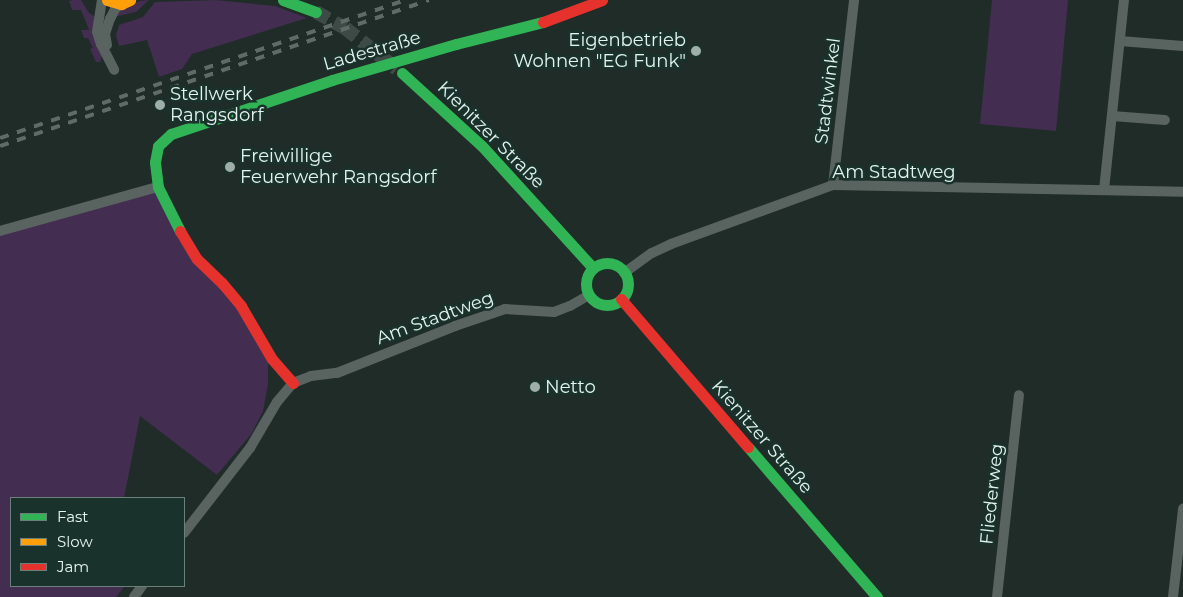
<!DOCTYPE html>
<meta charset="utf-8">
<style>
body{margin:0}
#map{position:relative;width:1183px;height:597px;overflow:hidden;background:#1f2c28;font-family:Montserrat,sans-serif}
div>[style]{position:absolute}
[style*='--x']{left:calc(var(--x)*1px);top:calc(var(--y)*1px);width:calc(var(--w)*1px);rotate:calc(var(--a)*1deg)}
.green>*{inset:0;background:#432d50}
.secondary-tunnel>*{height:14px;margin-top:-7px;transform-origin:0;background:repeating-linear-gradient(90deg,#3d4a46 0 14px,transparent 0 21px)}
.street>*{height:10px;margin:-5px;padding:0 5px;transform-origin:5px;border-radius:5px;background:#59635f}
.fast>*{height:11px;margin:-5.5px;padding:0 5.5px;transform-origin:5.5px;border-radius:5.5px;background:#30b455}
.fast>.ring{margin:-5.5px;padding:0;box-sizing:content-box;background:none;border:11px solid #30b455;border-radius:50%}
.slow>*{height:11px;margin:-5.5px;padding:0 5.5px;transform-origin:5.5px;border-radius:5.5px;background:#ff9f0a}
.jam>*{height:11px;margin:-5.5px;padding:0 5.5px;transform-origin:5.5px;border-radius:5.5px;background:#e5322d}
.rail>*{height:4px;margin-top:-2px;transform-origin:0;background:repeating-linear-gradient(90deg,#606a67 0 9px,transparent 0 18px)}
.dots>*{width:14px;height:14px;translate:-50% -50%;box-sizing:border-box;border:2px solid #19322b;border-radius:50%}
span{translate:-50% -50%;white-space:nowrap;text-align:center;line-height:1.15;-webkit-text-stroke:5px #19322b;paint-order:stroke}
.poi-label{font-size:18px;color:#e5f4ef}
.right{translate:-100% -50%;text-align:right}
.left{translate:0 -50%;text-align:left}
.street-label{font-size:18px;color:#e5f4ef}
.legend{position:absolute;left:10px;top:497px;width:175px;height:90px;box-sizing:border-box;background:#19322b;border:1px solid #6b8079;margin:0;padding:6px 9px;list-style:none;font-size:15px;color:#e5f4ef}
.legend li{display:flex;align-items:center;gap:10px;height:25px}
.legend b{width:25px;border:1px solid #6b8079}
</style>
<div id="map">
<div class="green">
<div style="clip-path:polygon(73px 0,81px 0,89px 13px,94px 16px,102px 56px,100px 62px,96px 62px,90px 49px,93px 48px,88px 38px,84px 38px,81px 30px,89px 30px,81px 10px,72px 10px,69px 1px)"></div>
<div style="clip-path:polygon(149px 0,136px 12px,114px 17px,120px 11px,139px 1px)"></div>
<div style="clip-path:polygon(215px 0,275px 6px,307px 18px,192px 54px,182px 69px,159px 77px,147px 40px,119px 46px,116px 35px,119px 25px,143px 17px,155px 2px)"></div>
<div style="clip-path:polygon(992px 0,1068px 0,1056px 131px,980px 124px)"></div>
<div style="clip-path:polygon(158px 187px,177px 226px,222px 283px,268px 360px,268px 384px,263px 411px,252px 433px,217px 475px,140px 416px,124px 498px,11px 498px,11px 586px,125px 586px,116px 597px,0 597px,0 231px)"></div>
</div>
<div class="secondary-tunnel">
<div style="--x:316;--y:12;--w:33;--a:29"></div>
<div style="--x:345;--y:28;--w:66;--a:38.3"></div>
</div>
<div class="street">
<div style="--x:102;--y:0;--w:32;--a:99"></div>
<div style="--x:97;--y:32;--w:13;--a:72"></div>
<div style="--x:101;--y:44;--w:29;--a:63"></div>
<div style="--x:1120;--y:41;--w:63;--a:4.5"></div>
<div style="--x:107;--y:45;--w:11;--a:-100"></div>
<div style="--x:105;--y:34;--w:16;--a:-72"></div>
<div style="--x:110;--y:19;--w:11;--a:-63"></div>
<div style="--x:115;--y:9;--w:8;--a:-40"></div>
<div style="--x:1112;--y:116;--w:53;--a:4.3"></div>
<div style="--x:833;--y:185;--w:186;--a:-83.5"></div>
<div style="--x:1104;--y:190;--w:191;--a:-84"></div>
<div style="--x:0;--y:231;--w:164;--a:-15.6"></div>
<div style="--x:624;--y:273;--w:34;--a:-36"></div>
<div style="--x:652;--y:253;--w:21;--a:-25"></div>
<div style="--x:671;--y:244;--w:172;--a:-20"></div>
<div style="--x:833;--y:185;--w:350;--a:1.1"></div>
<div style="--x:184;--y:533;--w:108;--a:-52.2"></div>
<div style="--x:250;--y:448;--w:53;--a:-59.6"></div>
<div style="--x:277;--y:402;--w:25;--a:-50"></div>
<div style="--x:293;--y:383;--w:19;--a:-21"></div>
<div style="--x:311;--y:376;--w:26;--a:-7"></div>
<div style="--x:337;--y:373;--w:127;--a:-21.7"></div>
<div style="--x:455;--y:326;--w:53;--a:-18.8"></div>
<div style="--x:505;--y:309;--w:49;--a:3.5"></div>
<div style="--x:554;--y:312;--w:17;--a:-21"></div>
<div style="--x:570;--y:306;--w:22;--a:-30"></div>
<div style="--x:134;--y:597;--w:14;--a:-54"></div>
<div style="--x:997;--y:597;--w:203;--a:-83.8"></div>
<div style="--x:1173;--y:597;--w:89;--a:-83.5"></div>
</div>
<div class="fast">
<div style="--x:283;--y:0;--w:35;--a:20"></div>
<div style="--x:402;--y:73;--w:108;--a:42.4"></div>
<div style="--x:482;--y:146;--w:165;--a:47.7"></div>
<div style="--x:180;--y:231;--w:49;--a:-116.6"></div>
<div style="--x:158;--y:187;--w:25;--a:-97"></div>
<div style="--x:155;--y:162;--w:16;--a:-79"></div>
<div style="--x:158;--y:146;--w:18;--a:-43"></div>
<div style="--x:171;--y:134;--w:170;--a:-18.5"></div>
<div style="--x:332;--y:80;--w:129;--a:-16.2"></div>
<div style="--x:456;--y:44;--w:90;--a:-14.2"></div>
<div class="ring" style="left:586px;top:263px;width:31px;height:31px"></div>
<div style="--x:748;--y:447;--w:198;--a:49.3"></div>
</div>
<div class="slow">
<div style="--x:107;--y:0;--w:15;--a:16"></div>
<div style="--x:121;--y:4;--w:10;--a:-24"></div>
</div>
<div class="jam">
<div style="--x:543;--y:22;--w:63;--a:-20.4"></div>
<div style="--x:180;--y:231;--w:33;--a:59"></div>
<div style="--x:197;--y:259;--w:35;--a:44"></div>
<div style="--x:222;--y:283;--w:30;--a:50"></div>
<div style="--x:241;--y:306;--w:61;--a:59.7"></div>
<div style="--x:272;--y:359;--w:32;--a:49"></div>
<div style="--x:621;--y:299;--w:195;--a:49.4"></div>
</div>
<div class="rail">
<div style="--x:0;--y:138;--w:428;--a:-18.8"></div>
<div style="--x:0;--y:146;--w:453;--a:-18.8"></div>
</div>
<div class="dots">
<div style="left:696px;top:51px;background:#a0aea9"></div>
<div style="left:160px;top:105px;background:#a0aea9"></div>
<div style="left:230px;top:167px;background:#a0aea9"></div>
<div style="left:535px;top:387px;background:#a0aea9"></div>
</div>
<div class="poi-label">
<span class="right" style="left:686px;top:51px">Eigenbetrieb<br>Wohnen "EG Funk"</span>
<span class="left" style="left:170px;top:105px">Stellwerk<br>Rangsdorf</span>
<span class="left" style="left:240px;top:167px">Freiwillige<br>Feuerwehr Rangsdorf</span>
<span class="left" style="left:545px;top:387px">Netto</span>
</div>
<div class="street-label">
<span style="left:372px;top:51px;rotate:-16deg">Ladestraße</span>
<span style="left:828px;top:91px;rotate:-83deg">Stadtwinkel</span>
<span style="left:491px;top:135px;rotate:45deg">Kienitzer Straße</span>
<span style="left:894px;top:172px">Am Stadtweg</span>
<span style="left:435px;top:318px;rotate:-20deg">Am Stadtweg</span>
<span style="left:762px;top:437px;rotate:49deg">Kienitzer Straße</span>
<span style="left:992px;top:494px;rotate:-84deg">Fliederweg</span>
</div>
<ul class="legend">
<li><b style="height:6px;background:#30b455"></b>Fast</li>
<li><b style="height:6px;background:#ff9f0a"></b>Slow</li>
<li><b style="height:6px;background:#e5322d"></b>Jam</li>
</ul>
</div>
